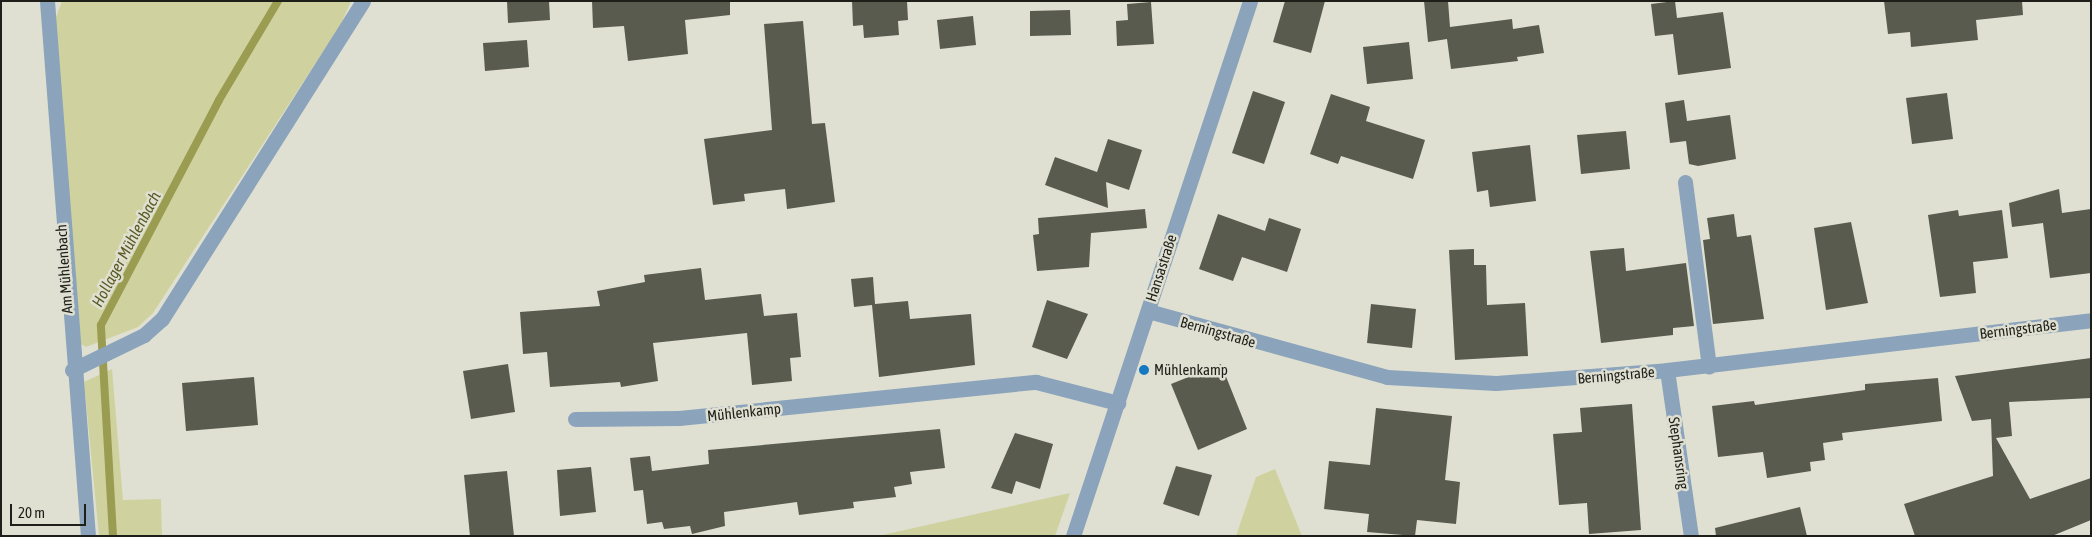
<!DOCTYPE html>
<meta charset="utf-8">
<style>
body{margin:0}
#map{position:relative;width:2092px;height:537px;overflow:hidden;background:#dfe0d2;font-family:"Asap Condensed",sans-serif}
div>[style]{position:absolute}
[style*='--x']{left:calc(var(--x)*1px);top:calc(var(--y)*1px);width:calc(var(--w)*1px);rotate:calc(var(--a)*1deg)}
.green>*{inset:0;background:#cfd29e}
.stream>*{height:8px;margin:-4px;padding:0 4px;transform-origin:4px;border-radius:4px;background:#9a9c51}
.building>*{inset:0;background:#5a5b4f}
.minor>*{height:15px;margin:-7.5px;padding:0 7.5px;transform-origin:7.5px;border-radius:7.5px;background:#8ba3bb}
.dots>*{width:14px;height:14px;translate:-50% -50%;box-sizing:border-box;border:2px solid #dfe0d2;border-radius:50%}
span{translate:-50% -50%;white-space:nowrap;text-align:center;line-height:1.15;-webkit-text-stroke:5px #dfe0d2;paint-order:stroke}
.street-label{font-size:15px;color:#1f1f1a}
.poi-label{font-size:15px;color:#1f1f1a}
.left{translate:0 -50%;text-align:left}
.water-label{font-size:16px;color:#5a5b23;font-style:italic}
.frame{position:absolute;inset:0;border:2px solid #1f1f1a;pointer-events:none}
.scale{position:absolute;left:10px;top:504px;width:76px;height:22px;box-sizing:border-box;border:2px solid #1f1f1a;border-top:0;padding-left:6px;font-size:15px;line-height:18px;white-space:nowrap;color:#1f1f1a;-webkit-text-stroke:4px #dfe0d2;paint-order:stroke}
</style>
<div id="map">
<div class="green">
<div style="clip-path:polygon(62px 1px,351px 1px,341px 24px,153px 313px,138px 327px,86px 347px,81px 344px,55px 20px)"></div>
<div style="clip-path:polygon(112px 369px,123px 500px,161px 499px,162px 536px,99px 536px,84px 382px)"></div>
<div style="clip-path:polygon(1275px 469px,1302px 536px,1236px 536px,1256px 477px)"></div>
<div style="clip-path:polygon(1070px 493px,1055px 536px,878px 536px)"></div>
</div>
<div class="stream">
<div style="--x:113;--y:536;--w:211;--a:-93.3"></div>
<div style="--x:101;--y:325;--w:254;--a:-62.3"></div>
<div style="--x:219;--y:100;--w:115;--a:-59.2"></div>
</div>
<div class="building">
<div style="clip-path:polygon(507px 1px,549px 1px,550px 20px,508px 23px)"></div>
<div style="clip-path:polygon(592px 1px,730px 1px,730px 15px,685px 20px,688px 54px,628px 61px,624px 26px,593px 28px)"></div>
<div style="clip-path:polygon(852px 1px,907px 1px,908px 20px,898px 21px,899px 35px,864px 38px,863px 25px,853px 26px)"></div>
<div style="clip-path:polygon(1285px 1px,1325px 1px,1311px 53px,1273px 42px)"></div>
<div style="clip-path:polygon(1424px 1px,1448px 1px,1450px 27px,1512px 19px,1513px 29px,1539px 25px,1544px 53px,1517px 57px,1518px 61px,1451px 69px,1447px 39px,1428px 42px)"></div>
<div style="clip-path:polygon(1675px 1px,1677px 18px,1723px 12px,1731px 68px,1678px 75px,1673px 34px,1655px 36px,1651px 4px)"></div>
<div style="clip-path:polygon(1884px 1px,2022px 1px,2023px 15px,1976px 20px,1978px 40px,1911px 47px,1910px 32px,1888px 34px)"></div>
<div style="clip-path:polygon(1151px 2px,1154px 44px,1117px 46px,1116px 21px,1128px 20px,1127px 4px)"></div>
<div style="clip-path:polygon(1070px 10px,1071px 35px,1030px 36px,1030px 11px)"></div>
<div style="clip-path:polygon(973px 16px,976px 45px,940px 49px,937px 20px)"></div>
<div style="clip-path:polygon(803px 21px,812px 124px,825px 123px,835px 202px,787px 209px,785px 189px,744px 194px,745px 201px,713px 205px,704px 139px,772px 130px,764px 24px)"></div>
<div style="clip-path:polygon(527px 40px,529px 67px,485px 71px,483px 43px)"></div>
<div style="clip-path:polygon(1409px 42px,1413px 79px,1367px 84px,1363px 47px)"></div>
<div style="clip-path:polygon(1253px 91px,1285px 102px,1264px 164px,1232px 153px)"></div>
<div style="clip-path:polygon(1947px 93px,1953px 139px,1912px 144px,1906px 98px)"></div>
<div style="clip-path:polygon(1331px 94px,1370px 107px,1366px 121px,1425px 140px,1413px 179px,1341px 156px,1338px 164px,1310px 154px)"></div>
<div style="clip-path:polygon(1684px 100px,1687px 121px,1730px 115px,1736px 159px,1698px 166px,1689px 164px,1686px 141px,1670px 143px,1665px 103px)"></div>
<div style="clip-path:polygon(1626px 131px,1630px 169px,1581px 174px,1577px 135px)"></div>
<div style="clip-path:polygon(1108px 139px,1142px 150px,1129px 190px,1106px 182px,1108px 208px,1045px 185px,1055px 157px,1097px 172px)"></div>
<div style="clip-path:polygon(1530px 145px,1536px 201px,1490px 207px,1488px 190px,1477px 192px,1472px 152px)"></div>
<div style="clip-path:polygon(2059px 189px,2062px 213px,2091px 209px,2091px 273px,2050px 278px,2043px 223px,2012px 227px,2009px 203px)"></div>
<div style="clip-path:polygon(1145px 209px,1147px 228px,1091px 233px,1089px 267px,1037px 271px,1033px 235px,1039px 234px,1038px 218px)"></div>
<div style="clip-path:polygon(1958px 210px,1959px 216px,2002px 210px,2008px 258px,1973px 262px,1976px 293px,1940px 297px,1928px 215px)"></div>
<div style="clip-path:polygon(1218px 214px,1265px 231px,1269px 218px,1301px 229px,1287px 272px,1242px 257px,1233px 281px,1199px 269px)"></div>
<div style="clip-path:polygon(1734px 214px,1737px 237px,1751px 235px,1764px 319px,1713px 324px,1703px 240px,1710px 239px,1707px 218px)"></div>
<div style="clip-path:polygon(1851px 222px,1868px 303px,1826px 310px,1814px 228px)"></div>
<div style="clip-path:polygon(1624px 248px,1626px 271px,1686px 263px,1694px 326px,1673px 328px,1673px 335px,1601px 343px,1590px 251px)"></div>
<div style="clip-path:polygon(1474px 249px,1474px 265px,1486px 265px,1487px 305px,1525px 303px,1528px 356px,1455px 360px,1449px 250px)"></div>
<div style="clip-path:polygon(701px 268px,705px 300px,761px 294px,764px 316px,797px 313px,801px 357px,790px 358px,792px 381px,752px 385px,747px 333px,653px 343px,658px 381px,621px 387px,620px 382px,550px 387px,547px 352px,523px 354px,520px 312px,600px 306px,597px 291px,645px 282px,644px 275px)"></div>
<div style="clip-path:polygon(873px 277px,875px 304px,908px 301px,910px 319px,971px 314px,975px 365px,879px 377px,872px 305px,854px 307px,851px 279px)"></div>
<div style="clip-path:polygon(1047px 300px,1088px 314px,1067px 359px,1032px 347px)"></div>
<div style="clip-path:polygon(1371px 304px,1416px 309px,1412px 348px,1367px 343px)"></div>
<div style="clip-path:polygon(2091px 358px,2091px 398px,2009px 402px,2012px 436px,1996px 438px,2030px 499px,2091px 478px,2091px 520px,2052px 536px,1915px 536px,1904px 504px,1993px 476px,1991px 419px,1972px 421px,1955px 376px)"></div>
<div style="clip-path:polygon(508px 364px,515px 412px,471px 419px,463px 371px)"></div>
<div style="clip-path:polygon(1221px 364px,1247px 429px,1198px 450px,1171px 384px)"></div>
<div style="clip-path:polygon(254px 377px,258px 425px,186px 431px,182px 383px)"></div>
<div style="clip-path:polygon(1938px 378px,1942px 421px,1842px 433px,1843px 440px,1823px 443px,1825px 460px,1810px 462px,1811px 471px,1767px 478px,1763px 452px,1718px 457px,1712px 406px,1754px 401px,1755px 405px,1865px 390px,1865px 384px)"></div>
<div style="clip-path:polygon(1632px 404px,1641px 530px,1589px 534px,1587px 503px,1559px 505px,1553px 434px,1582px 432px,1580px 408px)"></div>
<div style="clip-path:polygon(1376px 408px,1452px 416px,1445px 480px,1460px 482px,1456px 524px,1417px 520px,1415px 536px,1367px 532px,1369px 514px,1324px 509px,1329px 461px,1370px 465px)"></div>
<div style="clip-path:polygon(940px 429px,945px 468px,910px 472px,912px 484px,894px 487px,896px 497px,853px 502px,854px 508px,799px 515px,797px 502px,724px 512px,725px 526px,692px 534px,690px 526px,664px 529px,662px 522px,647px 524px,643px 490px,634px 491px,630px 458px,650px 456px,652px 471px,709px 464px,708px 450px)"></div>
<div style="clip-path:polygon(1015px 433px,1053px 444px,1040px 489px,1016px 481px,1012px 494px,991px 488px)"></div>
<div style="clip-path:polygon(1176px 466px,1212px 475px,1199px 516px,1163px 504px)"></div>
<div style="clip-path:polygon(591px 467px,596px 512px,560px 516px,557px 470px)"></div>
<div style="clip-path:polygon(507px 471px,514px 536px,470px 536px,464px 475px)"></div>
<div style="clip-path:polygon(1800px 507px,1807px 536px,1716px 536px,1715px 528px)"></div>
</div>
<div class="minor">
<div style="--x:47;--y:1;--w:537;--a:85.62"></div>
<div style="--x:1685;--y:182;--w:186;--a:82.6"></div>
<div style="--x:1148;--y:311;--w:248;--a:15.4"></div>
<div style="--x:1387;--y:377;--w:109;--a:3.2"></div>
<div style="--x:1496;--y:383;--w:171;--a:-4.3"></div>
<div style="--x:1667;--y:370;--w:427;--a:-6.7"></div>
<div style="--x:72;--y:370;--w:80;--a:-25.9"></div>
<div style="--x:144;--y:335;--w:24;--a:-42"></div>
<div style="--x:162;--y:319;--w:376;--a:-57.7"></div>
<div style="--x:1667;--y:370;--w:168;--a:81.8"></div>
<div style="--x:575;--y:419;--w:104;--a:-0.6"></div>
<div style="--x:679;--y:418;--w:359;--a:-5.8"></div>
<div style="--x:1036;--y:382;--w:85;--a:14.4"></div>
<div style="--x:1073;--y:536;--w:564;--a:-71.69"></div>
</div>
<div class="dots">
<div style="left:1144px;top:370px;background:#1578c3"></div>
</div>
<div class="street-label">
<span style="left:1161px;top:268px;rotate:-72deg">Hansastraße</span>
<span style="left:64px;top:269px;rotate:-94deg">Am Mühlenbach</span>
<span style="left:2018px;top:329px;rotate:-7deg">Berningstraße</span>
<span style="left:1218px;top:332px;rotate:16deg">Berningstraße</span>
<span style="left:1616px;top:375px;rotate:-5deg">Berningstraße</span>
<span style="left:744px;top:412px;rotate:-6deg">Mühlenkamp</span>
<span style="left:1679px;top:453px;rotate:82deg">Stephansring</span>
</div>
<div class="poi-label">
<span class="left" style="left:1154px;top:370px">Mühlenkamp</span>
</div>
<div class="water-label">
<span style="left:126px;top:249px;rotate:-62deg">Hollager Mühlenbach</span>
</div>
<div class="frame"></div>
<div class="scale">20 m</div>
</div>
